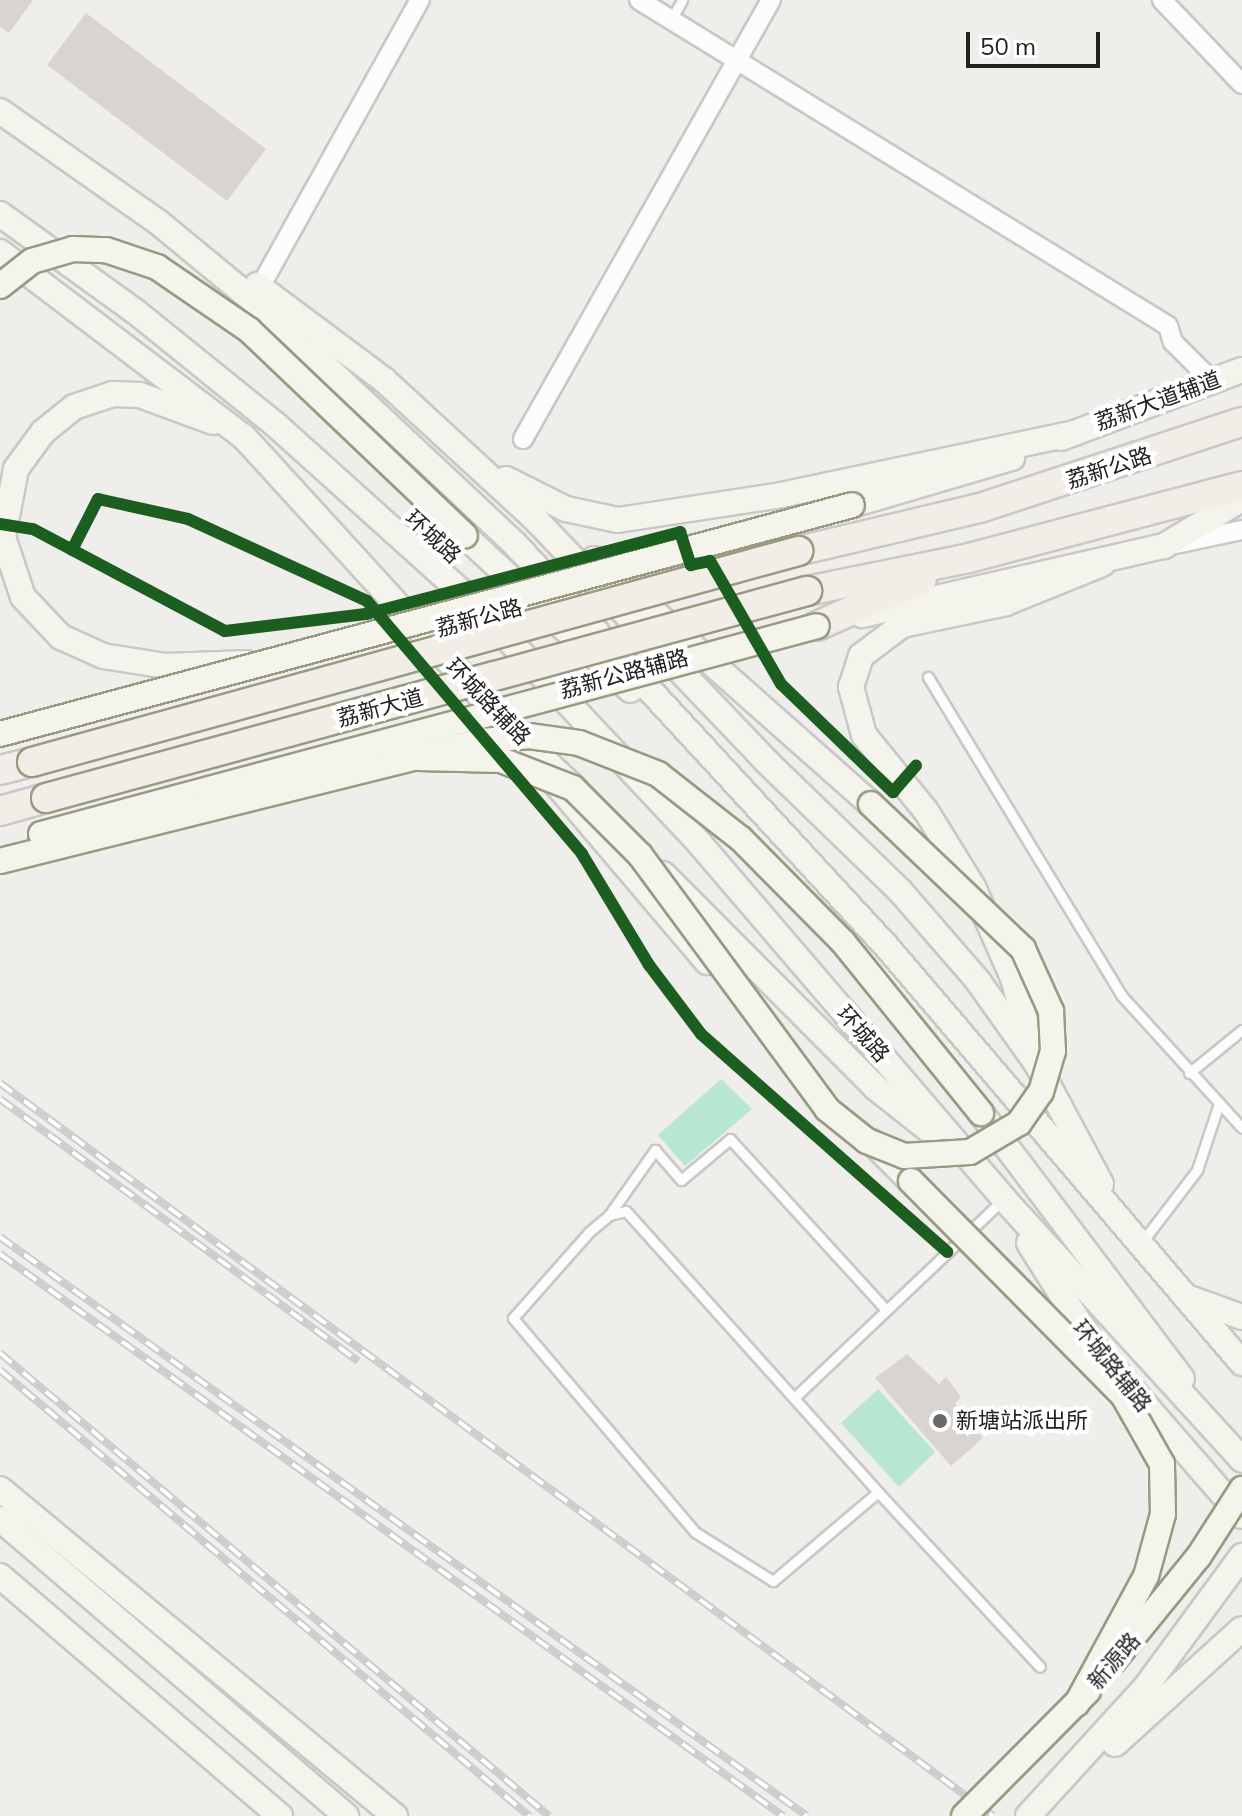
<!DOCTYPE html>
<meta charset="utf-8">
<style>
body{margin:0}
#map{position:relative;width:1242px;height:1816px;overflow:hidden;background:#f0eeeb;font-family:Mulish,"Noto Sans SC",sans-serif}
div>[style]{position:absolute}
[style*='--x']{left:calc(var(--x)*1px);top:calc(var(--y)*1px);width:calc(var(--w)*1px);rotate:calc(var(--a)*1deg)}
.pitch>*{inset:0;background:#b7e6d2}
.building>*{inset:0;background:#d7d4d2}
.roads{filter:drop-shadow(2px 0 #c9c8c7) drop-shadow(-2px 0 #c9c8c7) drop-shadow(0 2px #c9c8c7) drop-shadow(0 -2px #c9c8c7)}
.lane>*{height:9px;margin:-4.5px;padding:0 4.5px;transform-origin:4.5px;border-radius:4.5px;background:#fdfcfc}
.street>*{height:18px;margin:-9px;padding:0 9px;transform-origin:9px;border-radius:9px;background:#fdfcfc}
.secondary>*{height:24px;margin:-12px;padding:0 12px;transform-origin:12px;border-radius:12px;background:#f4f4ed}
.primary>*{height:28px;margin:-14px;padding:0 14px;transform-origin:14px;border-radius:14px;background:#f3ede7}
.rail>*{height:8px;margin-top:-4px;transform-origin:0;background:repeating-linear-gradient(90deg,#fff 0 15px,#ccc 0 30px);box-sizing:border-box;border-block:2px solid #ccc}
.bridges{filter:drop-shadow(2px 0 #999a82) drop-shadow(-2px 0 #999a82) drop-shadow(0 2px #999a82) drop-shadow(0 -2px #999a82)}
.secondary-bridge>*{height:24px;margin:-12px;padding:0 12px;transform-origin:12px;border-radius:12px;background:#f4f4ed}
.primary-bridge>*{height:28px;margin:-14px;padding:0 14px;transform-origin:14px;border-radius:14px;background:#f3ede7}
.cycleway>*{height:12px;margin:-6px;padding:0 6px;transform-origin:6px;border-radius:6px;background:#1b5e20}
.dots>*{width:22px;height:22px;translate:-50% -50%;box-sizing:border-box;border:4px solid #fff;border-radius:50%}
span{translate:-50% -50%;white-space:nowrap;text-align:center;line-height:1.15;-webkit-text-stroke:8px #fff;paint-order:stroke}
.street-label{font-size:22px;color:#222}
.poi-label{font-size:22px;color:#222}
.left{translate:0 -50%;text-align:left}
.scale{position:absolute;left:966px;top:32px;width:134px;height:36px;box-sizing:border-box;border:4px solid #222;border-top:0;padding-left:10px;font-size:24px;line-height:28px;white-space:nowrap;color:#222;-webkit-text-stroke:6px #fff;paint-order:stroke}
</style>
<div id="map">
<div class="pitch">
<div style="clip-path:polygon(721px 1079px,752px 1109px,685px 1166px,658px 1135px)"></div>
<div style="clip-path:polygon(878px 1389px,935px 1452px,899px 1487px,841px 1423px)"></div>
</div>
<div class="building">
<div style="clip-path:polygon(0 0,33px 0,9px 33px,0 27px)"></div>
<div style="clip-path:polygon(86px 13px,266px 149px,227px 201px,47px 65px)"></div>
<div style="clip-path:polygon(907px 1354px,939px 1384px,946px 1377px,961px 1397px,955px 1404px,983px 1438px,951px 1466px,875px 1378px)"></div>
</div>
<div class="roads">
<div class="lane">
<div style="--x:671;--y:20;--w:23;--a:-61"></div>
<div style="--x:928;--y:677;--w:373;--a:58.7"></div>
<div style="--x:1122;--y:996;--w:178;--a:47.7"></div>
<div style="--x:1189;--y:1073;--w:68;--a:-39.1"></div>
<div style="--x:626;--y:1211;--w:377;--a:48.1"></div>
<div style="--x:878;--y:1492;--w:138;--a:139.7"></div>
<div style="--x:773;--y:1581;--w:92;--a:-147.9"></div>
<div style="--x:695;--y:1532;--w:281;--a:-130.4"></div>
<div style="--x:513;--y:1318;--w:115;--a:-48.5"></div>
<div style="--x:589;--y:1232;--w:26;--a:-40"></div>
<div style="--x:609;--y:1215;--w:17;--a:-13"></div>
<div style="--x:609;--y:1215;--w:80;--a:-54.7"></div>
<div style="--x:655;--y:1150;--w:40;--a:49"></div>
<div style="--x:681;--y:1180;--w:64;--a:-39.9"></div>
<div style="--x:730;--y:1139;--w:231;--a:47.6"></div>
<div style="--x:1142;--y:1242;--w:91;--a:-52.6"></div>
<div style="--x:1197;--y:1170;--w:71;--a:-71.8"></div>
<div style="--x:795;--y:1397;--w:288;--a:-43.5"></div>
<div style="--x:878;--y:1492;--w:238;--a:47.2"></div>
</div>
<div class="street">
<div style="--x:639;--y:0;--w:621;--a:31.64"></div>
<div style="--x:1168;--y:326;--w:17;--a:73"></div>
<div style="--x:1173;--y:342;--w:55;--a:45"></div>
<div style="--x:1162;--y:0;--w:116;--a:46.4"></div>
<div style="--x:260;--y:287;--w:329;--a:-60.9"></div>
<div style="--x:523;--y:439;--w:504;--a:-60.54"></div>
<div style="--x:1175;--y:544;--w:68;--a:-11.8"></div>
</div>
<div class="secondary">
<div style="--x:0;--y:111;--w:193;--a:35.1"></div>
<div style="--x:158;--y:222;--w:146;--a:39.5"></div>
<div style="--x:271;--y:315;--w:335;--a:43.2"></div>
<div style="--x:515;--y:544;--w:548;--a:47.29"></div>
<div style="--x:887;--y:947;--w:547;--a:49.52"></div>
<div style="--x:0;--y:214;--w:168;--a:35.8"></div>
<div style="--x:136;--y:312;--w:180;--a:38.9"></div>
<div style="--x:276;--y:425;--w:266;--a:42"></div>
<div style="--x:474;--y:603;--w:330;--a:46.8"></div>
<div style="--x:700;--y:844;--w:467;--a:49.4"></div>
<div style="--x:1004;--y:1199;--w:353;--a:47.6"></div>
<div style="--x:0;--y:252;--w:306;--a:37.2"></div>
<div style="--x:244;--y:437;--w:386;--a:47.6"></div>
<div style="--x:504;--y:722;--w:99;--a:43.4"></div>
<div style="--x:257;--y:285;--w:159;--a:36.8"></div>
<div style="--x:384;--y:380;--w:207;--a:42.6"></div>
<div style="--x:536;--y:520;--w:333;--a:46.3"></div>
<div style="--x:766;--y:761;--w:188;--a:44.1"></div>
<div style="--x:901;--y:892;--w:118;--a:49.1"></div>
<div style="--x:978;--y:981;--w:102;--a:54.6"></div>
<div style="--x:213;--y:422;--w:78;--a:-159.7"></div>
<div style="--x:140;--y:395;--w:27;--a:-178"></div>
<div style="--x:113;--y:394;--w:41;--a:161.6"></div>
<div style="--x:74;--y:407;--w:40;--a:141"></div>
<div style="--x:43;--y:432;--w:46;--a:126.1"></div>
<div style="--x:16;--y:469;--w:69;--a:100.8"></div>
<div style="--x:3;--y:537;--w:63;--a:71.6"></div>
<div style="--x:23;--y:597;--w:55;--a:46.5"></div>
<div style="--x:61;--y:637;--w:46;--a:24.3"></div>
<div style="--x:103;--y:656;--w:64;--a:9"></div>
<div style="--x:166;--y:666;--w:80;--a:-2.1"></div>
<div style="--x:1061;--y:438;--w:193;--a:-20.6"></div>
<div style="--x:506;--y:479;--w:67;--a:26.6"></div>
<div style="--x:566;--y:509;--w:53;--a:11.9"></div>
<div style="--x:618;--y:520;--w:165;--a:-8.7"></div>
<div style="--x:781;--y:495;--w:299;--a:-11.9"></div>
<div style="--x:852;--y:505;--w:167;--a:-16.4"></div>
<div style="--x:465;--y:536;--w:226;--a:42.9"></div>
<div style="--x:594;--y:559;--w:370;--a:41.5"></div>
<div style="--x:862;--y:615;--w:310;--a:-12.9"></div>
<div style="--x:1164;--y:546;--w:91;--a:-31.1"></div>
<div style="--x:557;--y:785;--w:232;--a:49.7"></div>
<div style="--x:663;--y:874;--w:301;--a:45.1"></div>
<div style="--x:875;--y:1087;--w:87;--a:38.5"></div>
<div style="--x:981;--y:1113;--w:333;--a:52.9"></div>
<div style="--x:872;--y:1142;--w:55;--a:45"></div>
<div style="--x:1101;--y:1184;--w:136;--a:-118.1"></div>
<div style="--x:1037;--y:1064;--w:89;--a:-105.6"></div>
<div style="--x:1013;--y:978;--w:99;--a:-113.7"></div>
<div style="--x:973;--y:887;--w:89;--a:-121.7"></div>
<div style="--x:926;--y:811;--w:98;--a:-129.2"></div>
<div style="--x:864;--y:735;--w:50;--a:-105.2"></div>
<div style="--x:851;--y:687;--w:33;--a:-72"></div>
<div style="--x:861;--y:656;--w:51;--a:-37.1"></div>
<div style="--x:902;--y:625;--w:106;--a:-11.9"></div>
<div style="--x:1006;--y:603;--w:104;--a:-22.1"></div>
<div style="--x:1029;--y:1243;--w:122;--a:57.7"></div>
<div style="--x:1094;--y:1346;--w:225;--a:49"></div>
<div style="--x:1192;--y:1299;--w:53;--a:19.8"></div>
<div style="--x:0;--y:1489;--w:513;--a:39.62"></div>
<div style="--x:0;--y:1519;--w:456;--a:40.6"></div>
<div style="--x:0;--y:1576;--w:369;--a:40.6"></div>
<div style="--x:1115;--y:1744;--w:171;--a:-42.2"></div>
<div style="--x:1028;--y:1816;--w:173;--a:-47.6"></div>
<div style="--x:1145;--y:1688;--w:164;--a:-53.7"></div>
</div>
<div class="primary">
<div style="--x:798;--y:551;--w:187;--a:-13.3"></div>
<div style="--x:980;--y:508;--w:276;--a:-18.2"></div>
<div style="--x:807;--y:591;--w:165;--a:-11.5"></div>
<div style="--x:969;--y:558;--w:282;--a:-14.8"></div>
<div style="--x:817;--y:626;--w:115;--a:-24.1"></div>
<div style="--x:0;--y:770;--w:33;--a:-14"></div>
<div style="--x:0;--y:811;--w:48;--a:-15.8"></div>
</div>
</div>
<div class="rail">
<div style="--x:0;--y:1083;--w:1234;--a:36.43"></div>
<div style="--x:0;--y:1099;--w:444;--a:36.2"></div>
<div style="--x:0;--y:1237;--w:993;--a:35.66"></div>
<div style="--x:0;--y:1254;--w:964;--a:35.67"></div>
<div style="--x:0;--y:1353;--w:718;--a:40.14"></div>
<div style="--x:0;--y:1370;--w:692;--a:40.13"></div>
</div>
<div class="bridges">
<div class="secondary-bridge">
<div style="--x:0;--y:286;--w:41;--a:-38"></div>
<div style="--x:32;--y:261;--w:43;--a:-16.3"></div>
<div style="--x:73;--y:249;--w:33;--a:2"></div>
<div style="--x:106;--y:250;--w:54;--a:18.4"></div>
<div style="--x:157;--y:267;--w:112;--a:34.4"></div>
<div style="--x:249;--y:330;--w:298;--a:43.6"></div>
<div style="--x:0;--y:734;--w:882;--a:-15.04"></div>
<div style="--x:419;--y:758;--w:82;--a:1.4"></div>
<div style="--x:501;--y:760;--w:77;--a:21.3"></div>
<div style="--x:573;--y:788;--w:95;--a:45"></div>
<div style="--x:640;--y:855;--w:315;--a:53.6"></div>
<div style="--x:827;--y:1109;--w:51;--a:38.7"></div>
<div style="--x:867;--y:1141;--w:40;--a:22"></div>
<div style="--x:904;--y:1156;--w:66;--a:-3.5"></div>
<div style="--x:970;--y:1152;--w:57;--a:-30.6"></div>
<div style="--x:1019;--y:1123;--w:38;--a:-55"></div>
<div style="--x:1041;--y:1092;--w:43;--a:-73.7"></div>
<div style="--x:1053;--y:1051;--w:40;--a:-92.9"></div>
<div style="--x:1051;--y:1011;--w:68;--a:-114.3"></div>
<div style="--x:1023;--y:949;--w:210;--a:-136.4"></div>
<div style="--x:41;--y:834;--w:803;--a:-15"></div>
<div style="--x:0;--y:861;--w:498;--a:-14"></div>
<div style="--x:483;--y:741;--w:46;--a:-6.2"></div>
<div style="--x:529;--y:736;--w:50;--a:8"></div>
<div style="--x:579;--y:743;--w:85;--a:21.4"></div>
<div style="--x:658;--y:774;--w:105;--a:38.1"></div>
<div style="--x:741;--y:839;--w:145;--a:45.3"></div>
<div style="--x:843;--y:942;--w:220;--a:51.1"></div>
<div style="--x:911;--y:1181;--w:301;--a:45.3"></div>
<div style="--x:1123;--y:1395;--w:79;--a:60.5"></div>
<div style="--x:1162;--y:1464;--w:50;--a:88.9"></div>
<div style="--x:1163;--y:1514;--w:64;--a:105.3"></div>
<div style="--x:1146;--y:1576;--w:145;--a:118.5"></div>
<div style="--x:1112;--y:1663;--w:138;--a:-50.9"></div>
<div style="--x:1199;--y:1556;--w:80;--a:-57.3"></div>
<div style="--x:964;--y:1816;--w:176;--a:-45.2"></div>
</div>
<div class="primary-bridge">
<div style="--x:32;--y:762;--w:795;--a:-15.4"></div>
<div style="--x:46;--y:798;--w:789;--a:-15.22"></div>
</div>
</div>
<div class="cycleway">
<div style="--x:0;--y:524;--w:33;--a:9"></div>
<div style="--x:33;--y:529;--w:217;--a:28"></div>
<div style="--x:225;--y:631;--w:142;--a:-6.9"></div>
<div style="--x:366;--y:614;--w:325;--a:-14.6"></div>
<div style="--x:680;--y:532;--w:35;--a:72"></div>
<div style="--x:691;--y:565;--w:19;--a:-12"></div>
<div style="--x:710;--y:561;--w:142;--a:60"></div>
<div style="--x:781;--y:684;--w:156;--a:44"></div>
<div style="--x:893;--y:792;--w:35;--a:-49"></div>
<div style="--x:72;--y:550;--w:57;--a:-63"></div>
<div style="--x:98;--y:499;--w:92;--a:12.5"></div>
<div style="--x:188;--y:519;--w:197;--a:24.6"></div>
<div style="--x:367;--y:601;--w:332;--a:49.6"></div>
<div style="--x:582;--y:854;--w:130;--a:58.9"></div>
<div style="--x:649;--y:965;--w:86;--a:53"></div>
<div style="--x:701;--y:1034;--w:329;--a:41.5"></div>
</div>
<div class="dots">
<div style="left:940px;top:1421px;background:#6a6968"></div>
</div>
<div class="street-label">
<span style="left:1158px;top:401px;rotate:-20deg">荔新大道辅道</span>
<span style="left:1109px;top:468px;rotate:-18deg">荔新公路</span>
<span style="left:433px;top:537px;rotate:43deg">环城路</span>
<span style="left:479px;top:618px;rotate:-15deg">荔新公路</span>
<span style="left:624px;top:674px;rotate:-15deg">荔新公路辅路</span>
<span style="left:488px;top:702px;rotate:46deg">环城路辅路</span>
<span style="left:380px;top:708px;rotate:-15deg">荔新大道</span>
<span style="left:863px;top:1034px;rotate:49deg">环城路</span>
<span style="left:1112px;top:1366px;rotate:51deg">环城路辅路</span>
<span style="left:1114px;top:1661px;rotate:-49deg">新源路</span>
</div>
<div class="poi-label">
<span class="left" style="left:956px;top:1421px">新塘站派出所</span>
</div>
<div class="scale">50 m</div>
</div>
